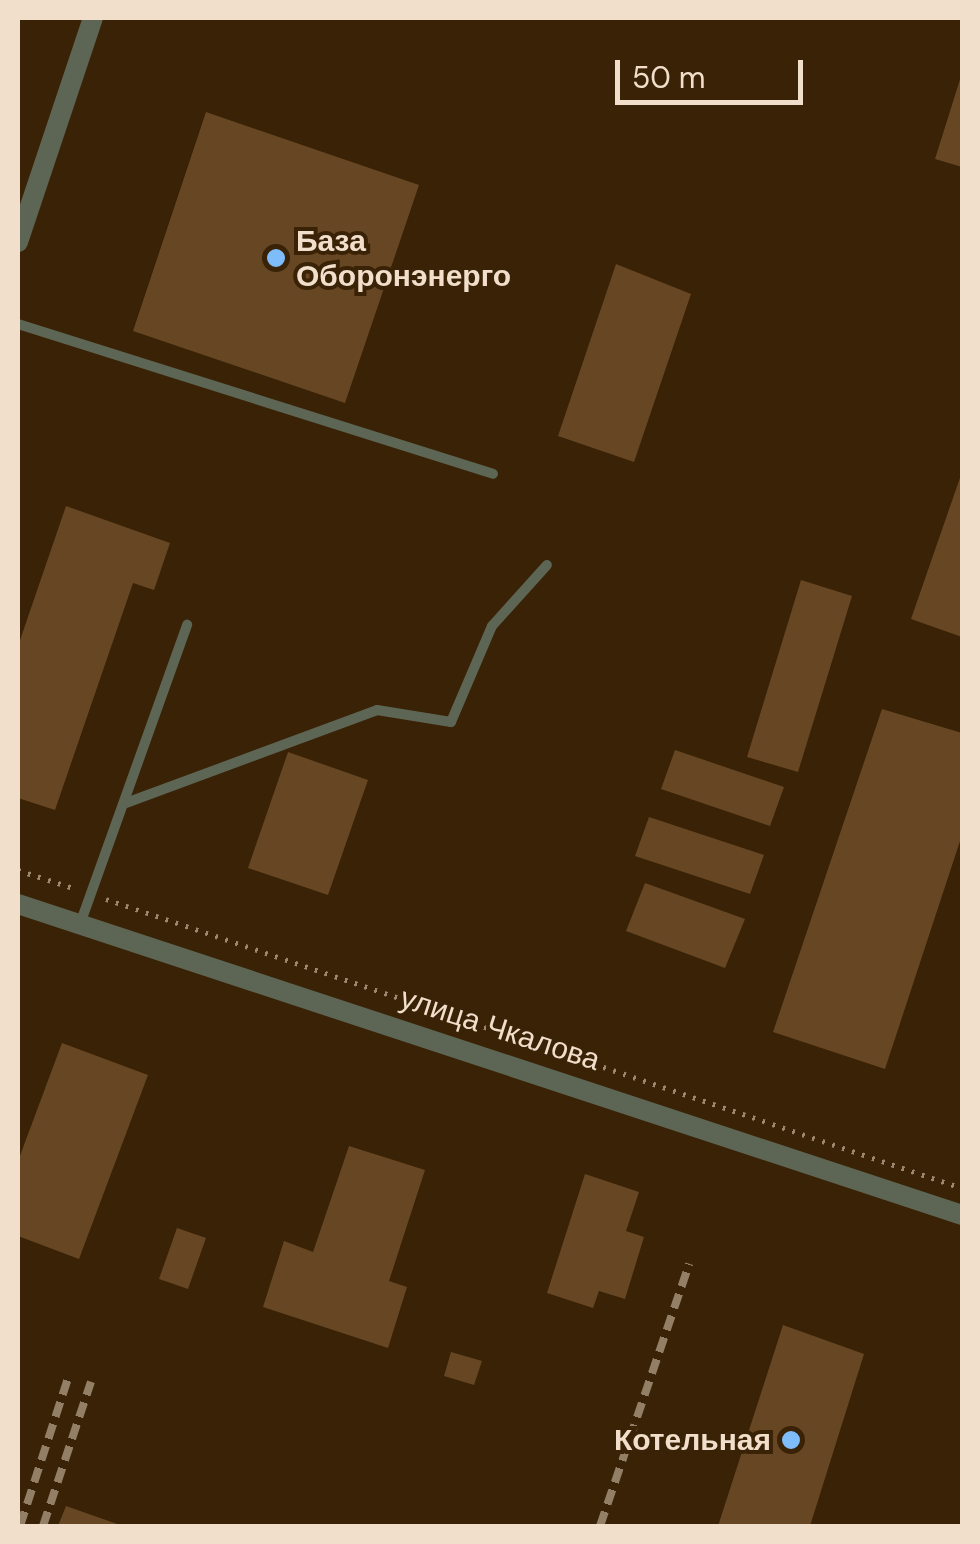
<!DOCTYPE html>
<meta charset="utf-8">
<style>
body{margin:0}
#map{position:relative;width:980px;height:1544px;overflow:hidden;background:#392205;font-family:"DM Sans",sans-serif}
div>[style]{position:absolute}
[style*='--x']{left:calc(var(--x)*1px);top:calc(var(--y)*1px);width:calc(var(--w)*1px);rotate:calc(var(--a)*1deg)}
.building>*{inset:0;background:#674723}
.path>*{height:5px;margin-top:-2.5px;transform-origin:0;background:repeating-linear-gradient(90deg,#9c8770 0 2.5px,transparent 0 10.5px)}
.lane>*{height:10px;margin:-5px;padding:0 5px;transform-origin:5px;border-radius:5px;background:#5d6654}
.street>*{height:20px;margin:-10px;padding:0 10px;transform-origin:10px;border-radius:10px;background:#5d6654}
.rail>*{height:8px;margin-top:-4px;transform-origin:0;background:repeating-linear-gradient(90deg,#937e66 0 15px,transparent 0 23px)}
.dots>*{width:28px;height:28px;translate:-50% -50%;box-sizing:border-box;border:5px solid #392205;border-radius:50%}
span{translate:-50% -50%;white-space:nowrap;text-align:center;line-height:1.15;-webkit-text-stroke:8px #392205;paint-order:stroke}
.poi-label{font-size:30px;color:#f1decb;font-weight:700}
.left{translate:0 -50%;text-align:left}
.right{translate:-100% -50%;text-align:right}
.street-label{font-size:30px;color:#f1decb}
.frame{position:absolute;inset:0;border:20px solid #f1decb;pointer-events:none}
.scale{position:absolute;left:615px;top:60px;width:188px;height:45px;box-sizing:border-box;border:5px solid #f1decb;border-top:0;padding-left:12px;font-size:30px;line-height:35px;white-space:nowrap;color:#f1decb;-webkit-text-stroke:8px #392205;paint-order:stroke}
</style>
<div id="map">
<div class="building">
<div style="clip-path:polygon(962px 73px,962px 167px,935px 159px)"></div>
<div style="clip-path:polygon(206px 112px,419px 185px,345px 403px,133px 331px)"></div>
<div style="clip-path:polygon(616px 264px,691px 294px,634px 462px,558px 436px)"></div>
<div style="clip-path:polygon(962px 472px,962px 637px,911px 619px)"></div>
<div style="clip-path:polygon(66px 506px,170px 543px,154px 590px,133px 583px,55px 810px,18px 798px,18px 646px)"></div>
<div style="clip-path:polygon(801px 580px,852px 596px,798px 772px,747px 757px)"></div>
<div style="clip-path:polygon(882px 709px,962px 733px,962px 835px,885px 1069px,773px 1032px)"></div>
<div style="clip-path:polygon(675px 750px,784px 787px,770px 826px,661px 789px)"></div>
<div style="clip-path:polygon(288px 752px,368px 780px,328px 895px,248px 868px)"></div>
<div style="clip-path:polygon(649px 817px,764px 855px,750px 894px,635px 856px)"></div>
<div style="clip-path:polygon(645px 883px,745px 919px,725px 968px,626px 931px)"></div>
<div style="clip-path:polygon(62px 1043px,148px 1075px,79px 1259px,18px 1236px,18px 1161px)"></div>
<div style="clip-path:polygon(349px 1146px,425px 1170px,389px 1281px,407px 1287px,388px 1348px,263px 1307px,284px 1241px,313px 1252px)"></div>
<div style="clip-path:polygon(585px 1174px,639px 1192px,626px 1231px,644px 1237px,625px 1299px,599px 1291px,593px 1308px,547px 1293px)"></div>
<div style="clip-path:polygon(177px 1228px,206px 1238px,188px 1289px,159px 1279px)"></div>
<div style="clip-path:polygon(783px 1325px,864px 1354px,810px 1526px,718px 1526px)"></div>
<div style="clip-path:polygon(451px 1352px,482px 1361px,474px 1385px,444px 1376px)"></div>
<div style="clip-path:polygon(66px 1506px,123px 1526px,58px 1526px)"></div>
</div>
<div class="path">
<div style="--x:18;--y:870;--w:61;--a:18.1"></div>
<div style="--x:106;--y:899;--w:903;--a:18.66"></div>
</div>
<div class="lane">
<div style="--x:18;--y:324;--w:498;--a:17.5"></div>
<div style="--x:126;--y:803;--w:268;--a:-20.3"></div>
<div style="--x:377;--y:710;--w:75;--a:9.2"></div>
<div style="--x:451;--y:722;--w:104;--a:-66.9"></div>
<div style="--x:492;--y:626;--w:82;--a:-48"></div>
<div style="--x:80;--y:924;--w:318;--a:-70.3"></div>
</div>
<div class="street">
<div style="--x:18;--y:242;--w:236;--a:-71.5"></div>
<div style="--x:18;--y:904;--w:994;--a:18.23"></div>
</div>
<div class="rail">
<div style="--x:20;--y:1526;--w:159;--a:-72"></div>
<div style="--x:43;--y:1526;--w:152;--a:-71.6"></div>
<div style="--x:600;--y:1526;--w:277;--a:-71.2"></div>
</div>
<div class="dots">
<div style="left:276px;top:258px;background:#7ebdf9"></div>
<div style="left:791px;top:1440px;background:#7ebdf9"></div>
</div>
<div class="poi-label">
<span class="left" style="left:296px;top:258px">База<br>Оборонэнерго</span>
<span class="right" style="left:771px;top:1440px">Котельная</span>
</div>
<div class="street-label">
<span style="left:500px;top:1029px;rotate:18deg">улица Чкалова</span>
</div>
<div class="frame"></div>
<div class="scale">50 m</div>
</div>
